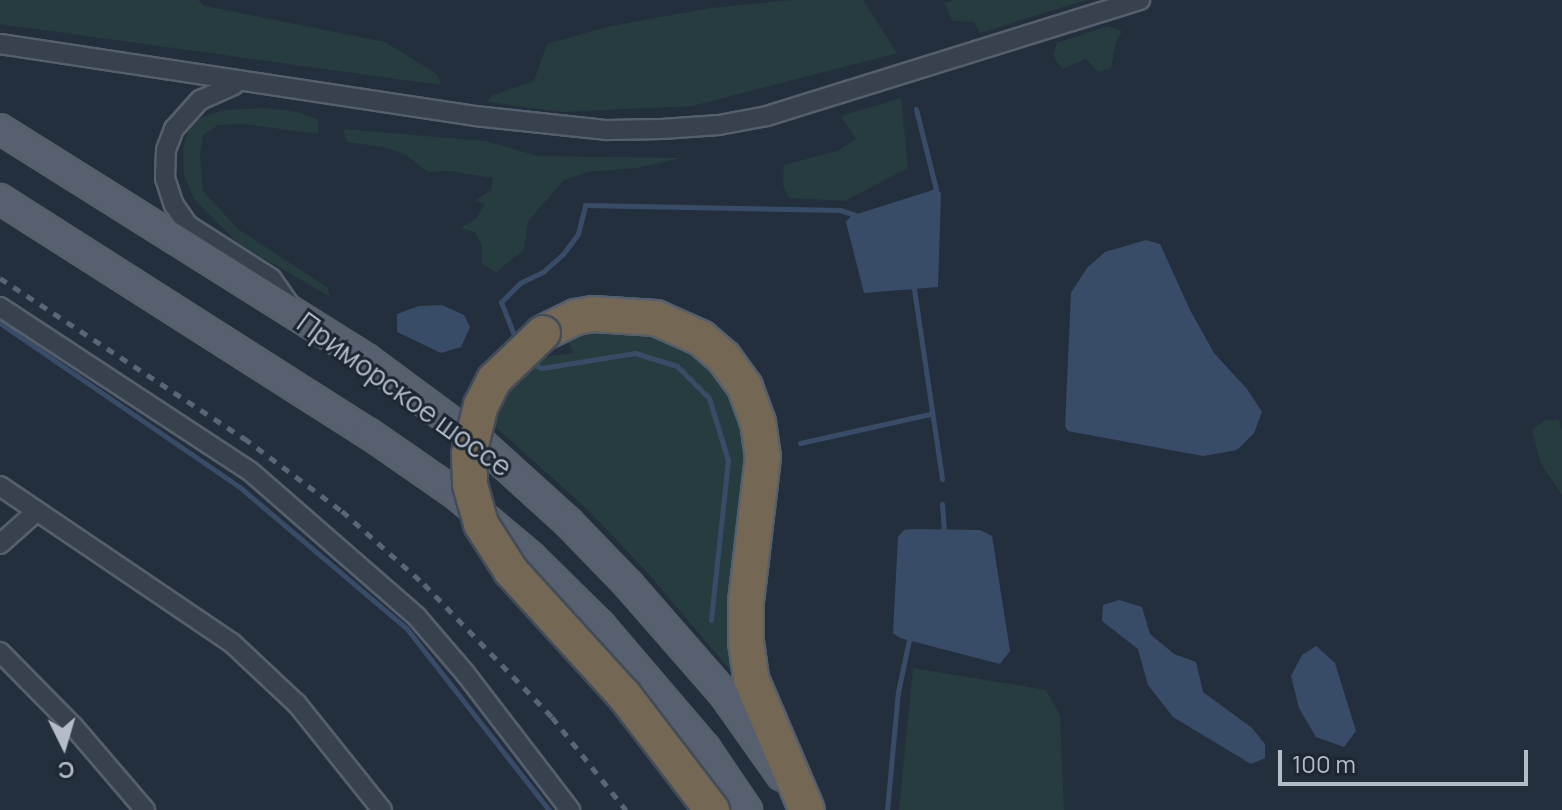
<!DOCTYPE html>
<meta charset="utf-8">
<style>
body{margin:0}
#map{position:relative;width:1562px;height:810px;overflow:hidden;background:#242f3e;font-family:Manrope,sans-serif}
div>[style]{position:absolute}
[style*='--x']{left:calc(var(--x)*1px);top:calc(var(--y)*1px);width:calc(var(--w)*1px);rotate:calc(var(--a)*1deg)}
.green>*{inset:0;background:#263c3f}
.water>*{inset:0;background:#394c67}
.stream>*{height:5px;margin:-2.5px;padding:0 2.5px;transform-origin:2.5px;border-radius:2.5px;background:#394c67}
.roads{filter:drop-shadow(2px 0 #565f6c) drop-shadow(-2px 0 #565f6c) drop-shadow(0 2px #565f6c) drop-shadow(0 -2px #565f6c)}
.street>*{height:18px;margin:-9px;padding:0 9px;transform-origin:9px;border-radius:9px;background:#38414e}
.primary>*{height:28px;margin:-14px;padding:0 14px;transform-origin:14px;border-radius:14px;background:#56606e}
.highway>*{height:34px;margin:-17px;padding:0 17px;transform-origin:17px;border-radius:17px;background:#746855}
.rail>*{height:5px;margin-top:-2.5px;transform-origin:0;background:repeating-linear-gradient(90deg,#5a6575 0 8px,transparent 0 16px)}
.bridges{filter:drop-shadow(2px 0 #434c59) drop-shadow(-2px 0 #434c59) drop-shadow(0 2px #434c59) drop-shadow(0 -2px #434c59)}
.highway-bridge>*{height:34px;margin:-17px;padding:0 17px;transform-origin:17px;border-radius:17px;background:#746855}
span{translate:-50% -50%;white-space:nowrap;text-align:center;line-height:1.15;-webkit-text-stroke:6px #1d2633;paint-order:stroke}
.street-label{font-size:28px;color:#b4bcc9}
.north{position:absolute;left:24px;top:706px;width:80px;height:80px;-webkit-text-stroke:6px #1d2633;paint-order:stroke;rotate:175deg;font-size:22px;font-weight:700;line-height:32px;text-align:center;color:#b4bcc9}
.north::after{content:'';display:block;margin:auto;width:28px;height:36px;background:#b4bcc9;clip-path:polygon(50% 0,100% 100%,50% 72%,0 100%)}
.scale{position:absolute;left:1278px;top:750px;width:250px;height:36px;box-sizing:border-box;border:4px solid #b4bcc9;border-top:0;padding-left:10px;font-size:24px;line-height:28px;white-space:nowrap;color:#b4bcc9;-webkit-text-stroke:6px #1d2633;paint-order:stroke}
</style>
<div id="map">
<div class="green">
<div style="clip-path:polygon(0 0,198px 0,205px 6px,385px 42px,437px 74px,441px 85px,0 24px)"></div>
<div style="clip-path:polygon(793px 0,863px 0,897px 53px,692px 106px,562px 112px,488px 102px,491px 96px,534px 81px,547px 44px,606px 27px,711px 8px)"></div>
<div style="clip-path:polygon(955px 0,1086px 0,980px 33px,974px 22px,952px 21px,945px 3px)"></div>
<div style="clip-path:polygon(1108px 26px,1122px 31px,1116px 42px,1111px 69px,1098px 72px,1086px 59px,1062px 69px,1053px 56px,1057px 43px)"></div>
<div style="clip-path:polygon(901px 98px,908px 168px,845px 201px,789px 198px,783px 185px,784px 165px,837px 151px,856px 139px,841px 116px)"></div>
<div style="clip-path:polygon(265px 108px,297px 112px,318px 119px,318px 134px,243px 124px,218px 125px,203px 135px,200px 156px,203px 191px,238px 229px,328px 288px,330px 297px,238px 243px,195px 200px,184px 175px,183px 149px,188px 130px,202px 117px,225px 110px)"></div>
<div style="clip-path:polygon(343px 129px,485px 141px,538px 156px,682px 158px,637px 168px,587px 172px,563px 181px,528px 221px,524px 250px,496px 272px,482px 264px,482px 245px,475px 232px,460px 228px,476px 219px,485px 204px,475px 201px,491px 190px,493px 178px,450px 171px,428px 172px,405px 154px,383px 147px,347px 142px)"></div>
<div style="clip-path:polygon(616px 326px,662px 335px,711px 364px,737px 398px,749px 437px,736px 677px,647px 572px,587px 509px,490px 422px,513px 377px,542px 357px,574px 353px,564px 334px)"></div>
<div style="clip-path:polygon(1545px 420px,1559px 420px,1562px 431px,1562px 495px,1541px 464px,1532px 430px)"></div>
<div style="clip-path:polygon(913px 668px,1046px 690px,1060px 715px,1064px 810px,899px 810px)"></div>
</div>
<div class="water">
<div style="clip-path:polygon(936px 189px,941px 193px,938px 287px,864px 293px,846px 222px,851px 216px)"></div>
<div style="clip-path:polygon(1146px 240px,1160px 244px,1190px 310px,1214px 353px,1247px 389px,1262px 412px,1254px 433px,1237px 450px,1203px 456px,1068px 431px,1065px 426px,1071px 293px,1087px 268px,1105px 252px)"></div>
<div style="clip-path:polygon(442px 305px,464px 315px,470px 327px,461px 347px,441px 353px,397px 332px,397px 314px,419px 306px)"></div>
<div style="clip-path:polygon(913px 529px,980px 530px,992px 536px,1010px 651px,1000px 664px,900px 638px,893px 633px,898px 537px,904px 530px)"></div>
<div style="clip-path:polygon(1119px 600px,1142px 607px,1150px 634px,1174px 654px,1196px 662px,1203px 692px,1252px 728px,1265px 744px,1265px 758px,1251px 764px,1173px 717px,1148px 685px,1138px 649px,1102px 621px,1103px 605px)"></div>
<div style="clip-path:polygon(1316px 646px,1335px 663px,1356px 731px,1344px 747px,1316px 737px,1299px 708px,1291px 676px,1302px 655px)"></div>
</div>
<div class="stream">
<div style="--x:916;--y:109;--w:82;--a:76"></div>
<div style="--x:936;--y:189;--w:4;--a:135"></div>
<div style="--x:910;--y:283;--w:7;--a:56"></div>
<div style="--x:914;--y:289;--w:192;--a:81.6"></div>
<div style="--x:0;--y:323;--w:293;--a:34.4"></div>
<div style="--x:242;--y:489;--w:216;--a:40.3"></div>
<div style="--x:407;--y:629;--w:230;--a:51.9"></div>
<div style="--x:516;--y:340;--w:41;--a:-111.5"></div>
<div style="--x:501;--y:302;--w:27;--a:-45"></div>
<div style="--x:520;--y:283;--w:25;--a:-26"></div>
<div style="--x:543;--y:272;--w:27;--a:-42"></div>
<div style="--x:563;--y:254;--w:25;--a:-53"></div>
<div style="--x:578;--y:234;--w:30;--a:-76"></div>
<div style="--x:585;--y:205;--w:255;--a:1.1"></div>
<div style="--x:840;--y:210;--w:23;--a:18"></div>
<div style="--x:529;--y:362;--w:14;--a:25"></div>
<div style="--x:542;--y:368;--w:94;--a:-9.2"></div>
<div style="--x:635;--y:353;--w:44;--a:17.2"></div>
<div style="--x:677;--y:366;--w:45;--a:45"></div>
<div style="--x:709;--y:398;--w:65;--a:73"></div>
<div style="--x:728;--y:460;--w:161;--a:96.1"></div>
<div style="--x:800;--y:443;--w:133;--a:-12.6"></div>
<div style="--x:942;--y:504;--w:30;--a:86"></div>
<div style="--x:887;--y:810;--w:119;--a:-84.7"></div>
<div style="--x:898;--y:692;--w:58;--a:-78.1"></div>
</div>
<div class="roads">
<div class="street">
<div style="--x:0;--y:44;--w:480;--a:8.6"></div>
<div style="--x:475;--y:116;--w:133;--a:6.1"></div>
<div style="--x:607;--y:130;--w:55;--a:-1"></div>
<div style="--x:662;--y:129;--w:57;--a:-4"></div>
<div style="--x:719;--y:125;--w:49;--a:-10.6"></div>
<div style="--x:767;--y:116;--w:391;--a:-17.3"></div>
<div style="--x:234;--y:85;--w:37;--a:156"></div>
<div style="--x:200;--y:100;--w:39;--a:132"></div>
<div style="--x:174;--y:129;--w:22;--a:111"></div>
<div style="--x:166;--y:150;--w:28;--a:92"></div>
<div style="--x:165;--y:178;--w:28;--a:72"></div>
<div style="--x:174;--y:205;--w:24;--a:55"></div>
<div style="--x:188;--y:225;--w:98;--a:32.6"></div>
<div style="--x:271;--y:278;--w:32;--a:55"></div>
<div style="--x:0;--y:307;--w:300;--a:33.3"></div>
<div style="--x:251;--y:472;--w:220;--a:41.1"></div>
<div style="--x:417;--y:617;--w:74;--a:49.4"></div>
<div style="--x:465;--y:673;--w:173;--a:52.5"></div>
<div style="--x:0;--y:486;--w:280;--a:34.1"></div>
<div style="--x:232;--y:643;--w:89;--a:43.2"></div>
<div style="--x:297;--y:704;--w:136;--a:51.3"></div>
<div style="--x:0;--y:544;--w:47;--a:-41.5"></div>
<div style="--x:0;--y:652;--w:104;--a:45.4"></div>
<div style="--x:73;--y:726;--w:111;--a:49.4"></div>
</div>
<div class="primary">
<div style="--x:0;--y:129;--w:434;--a:32.1"></div>
<div style="--x:368;--y:360;--w:143;--a:36.5"></div>
<div style="--x:483;--y:445;--w:116;--a:42.2"></div>
<div style="--x:569;--y:523;--w:85;--a:46"></div>
<div style="--x:628;--y:584;--w:146;--a:48.9"></div>
<div style="--x:724;--y:694;--w:100;--a:54.7"></div>
<div style="--x:0;--y:199;--w:436;--a:32.5"></div>
<div style="--x:368;--y:433;--w:107;--a:34.7"></div>
<div style="--x:456;--y:494;--w:98;--a:40"></div>
<div style="--x:531;--y:557;--w:97;--a:44.6"></div>
<div style="--x:600;--y:625;--w:162;--a:49.5"></div>
<div style="--x:705;--y:748;--w:75;--a:55.9"></div>
</div>
<div class="highway">
<div style="--x:543;--y:333;--w:37;--a:-26"></div>
<div style="--x:576;--y:317;--w:17;--a:-10"></div>
<div style="--x:593;--y:314;--w:63;--a:3.6"></div>
<div style="--x:656;--y:318;--w:49;--a:24"></div>
<div style="--x:701;--y:338;--w:30;--a:41"></div>
<div style="--x:724;--y:358;--w:36;--a:54"></div>
<div style="--x:745;--y:387;--w:37;--a:70"></div>
<div style="--x:758;--y:422;--w:35;--a:82"></div>
<div style="--x:763;--y:457;--w:145;--a:96.7"></div>
<div style="--x:746;--y:601;--w:41;--a:90"></div>
<div style="--x:746;--y:642;--w:37;--a:82"></div>
<div style="--x:751;--y:679;--w:142;--a:66.9"></div>
</div>
</div>
<div class="rail">
<div style="--x:0;--y:278;--w:292;--a:33.3"></div>
<div style="--x:244;--y:438;--w:122;--a:36.7"></div>
<div style="--x:342;--y:511;--w:110;--a:41.7"></div>
<div style="--x:424;--y:584;--w:185;--a:46.1"></div>
<div style="--x:552;--y:717;--w:119;--a:51.5"></div>
</div>
<div class="bridges">
<div class="highway-bridge">
<div style="--x:543;--y:333;--w:68;--a:136.2"></div>
<div style="--x:494;--y:380;--w:28;--a:117"></div>
<div style="--x:481;--y:405;--w:50;--a:103.8"></div>
<div style="--x:469;--y:454;--w:31;--a:88"></div>
<div style="--x:470;--y:485;--w:41;--a:74.2"></div>
<div style="--x:481;--y:524;--w:56;--a:57.4"></div>
<div style="--x:511;--y:571;--w:168;--a:47.7"></div>
<div style="--x:624;--y:695;--w:145;--a:52.6"></div>
</div>
</div>
<div class="street-label">
<span style="left:405px;top:394px;rotate:36deg">Приморское шоссе</span>
</div>
<div class="north">С</div>
<div class="scale">100 m</div>
</div>
